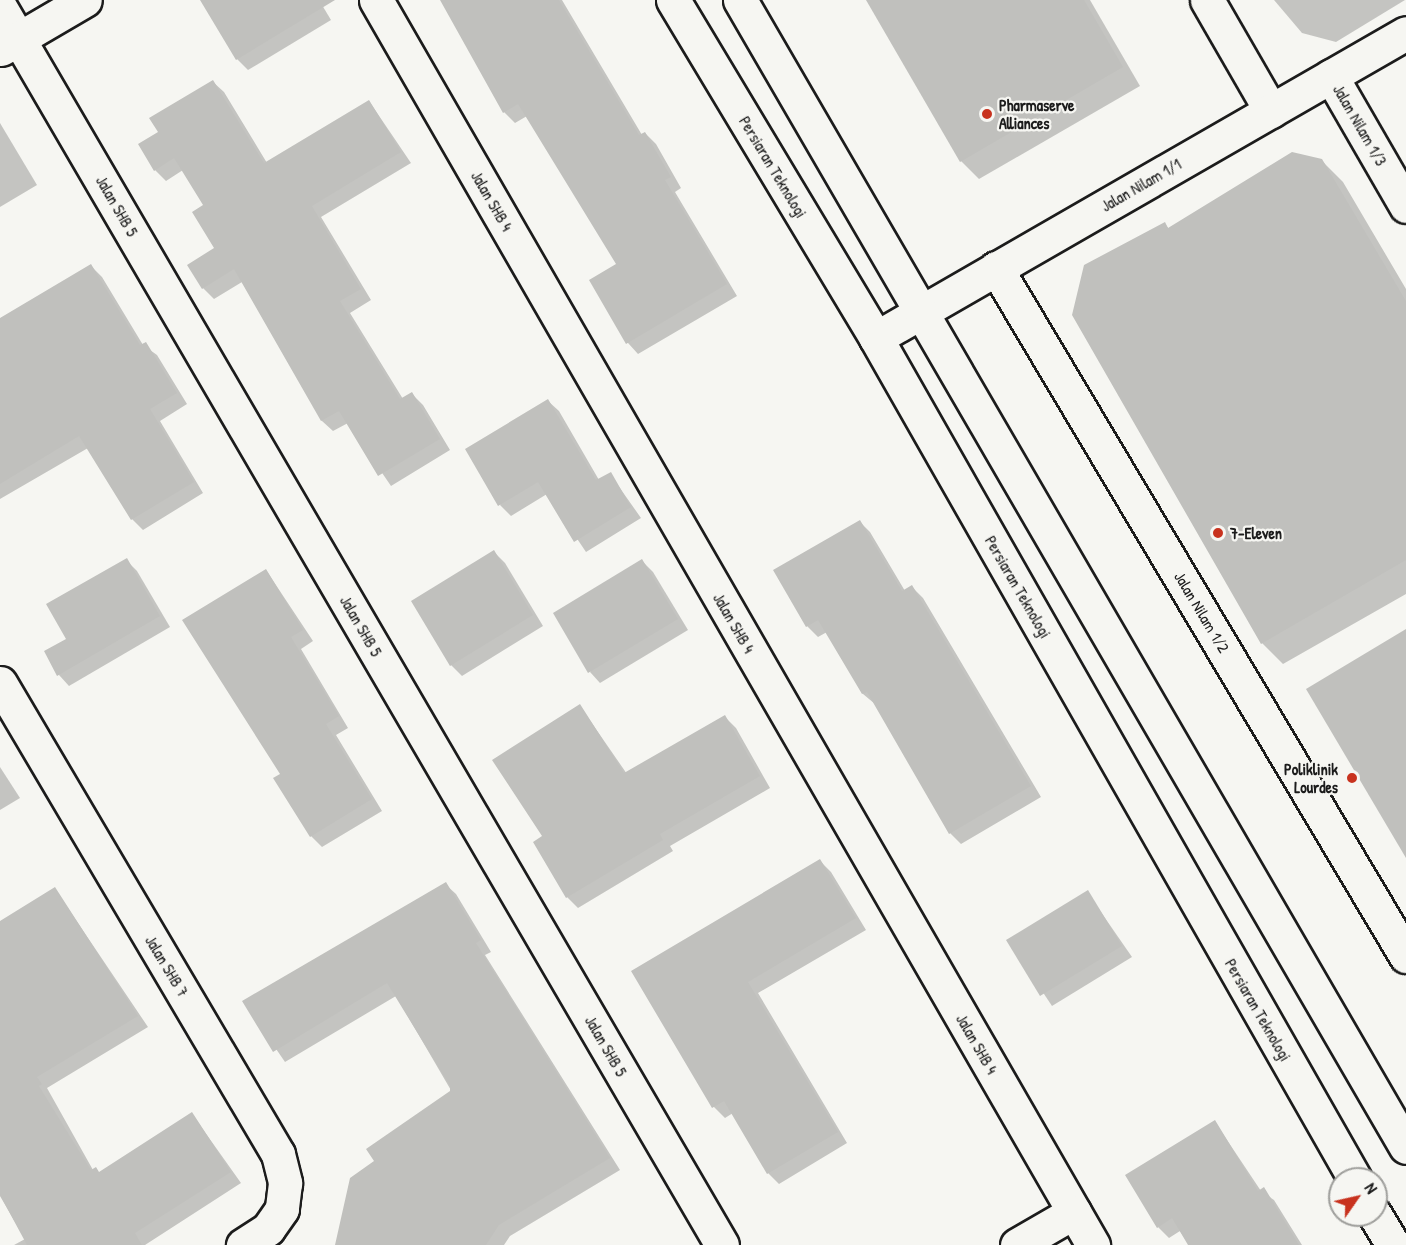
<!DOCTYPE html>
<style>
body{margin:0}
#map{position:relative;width:1406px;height:1245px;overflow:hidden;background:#f6f6f2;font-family:"Patrick Hand",sans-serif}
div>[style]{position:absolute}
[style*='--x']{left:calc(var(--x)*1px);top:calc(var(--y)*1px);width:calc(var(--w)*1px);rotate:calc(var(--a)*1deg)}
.shadow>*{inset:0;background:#0003}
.building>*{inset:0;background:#c0c0bd}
.roads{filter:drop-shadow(2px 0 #1c1c1c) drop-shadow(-2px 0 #1c1c1c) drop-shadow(0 2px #1c1c1c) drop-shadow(0 -2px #1c1c1c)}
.minor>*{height:33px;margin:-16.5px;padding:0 16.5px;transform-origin:16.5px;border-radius:16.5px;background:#f6f6f2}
.major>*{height:33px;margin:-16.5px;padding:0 16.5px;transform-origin:16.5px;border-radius:16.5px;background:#f6f6f2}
.dots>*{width:16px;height:16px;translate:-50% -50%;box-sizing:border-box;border:3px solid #f6f6f2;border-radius:50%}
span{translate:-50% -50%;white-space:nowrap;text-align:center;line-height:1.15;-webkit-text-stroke:4.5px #f6f6f2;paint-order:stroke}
.poi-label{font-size:16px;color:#1c1c1c;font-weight:700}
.left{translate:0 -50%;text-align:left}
.right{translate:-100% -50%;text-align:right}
.street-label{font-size:16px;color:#1c1c1c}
.north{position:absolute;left:1328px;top:1167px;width:60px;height:60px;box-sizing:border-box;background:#f6f6f2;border:2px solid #9f9f9c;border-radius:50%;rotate:56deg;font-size:16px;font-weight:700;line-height:24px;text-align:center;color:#1c1c1c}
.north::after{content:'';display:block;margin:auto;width:21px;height:27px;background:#c8321e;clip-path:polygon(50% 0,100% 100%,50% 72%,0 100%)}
</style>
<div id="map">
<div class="shadow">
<div style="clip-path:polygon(202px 0,319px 0,331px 20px,248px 70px,237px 59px)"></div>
<div style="clip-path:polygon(441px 0,562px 0,642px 135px,645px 133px,656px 144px,681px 188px,675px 192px,737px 296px,638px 354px,628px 343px,618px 264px,527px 116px,515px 123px,504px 112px)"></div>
<div style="clip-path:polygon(867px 0,1090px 0,1140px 86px,979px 179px,961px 161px)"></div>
<div style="clip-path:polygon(1274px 0,1405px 0,1336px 42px,1302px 33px)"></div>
<div style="clip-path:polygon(213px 82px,224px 92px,267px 163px,369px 101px,411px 163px,321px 217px,371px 300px,350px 313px,403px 399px,412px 394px,423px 405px,450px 450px,391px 486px,348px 423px,333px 431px,322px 421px,242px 282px,214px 299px,203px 288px,217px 249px,205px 206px,183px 170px,166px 181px,155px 170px,160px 133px)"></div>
<div style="clip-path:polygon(0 123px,37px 185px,0 207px)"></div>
<div style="clip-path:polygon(1321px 160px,1343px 182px,1406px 289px,1406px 594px,1283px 664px,1262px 643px,1165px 224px,1169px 229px)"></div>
<div style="clip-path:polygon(91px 266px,102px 277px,143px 345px,157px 355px,187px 404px,160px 421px,203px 493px,143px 530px,132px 519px,88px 448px,0 499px,0 320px)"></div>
<div style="clip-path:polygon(548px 401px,559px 411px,599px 480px,610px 474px,641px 518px,586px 552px,547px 494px,511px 516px,500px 505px)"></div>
<div style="clip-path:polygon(859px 521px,870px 532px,905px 591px,912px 587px,923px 598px,1041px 797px,961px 844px,950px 833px,875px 704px,863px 694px,827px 632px,818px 637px,807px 626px)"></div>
<div style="clip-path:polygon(494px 552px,505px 563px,543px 626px,462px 676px,451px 665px)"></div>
<div style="clip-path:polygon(126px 560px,137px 571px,170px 627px,69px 686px,59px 675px,68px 639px)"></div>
<div style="clip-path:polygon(642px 561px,653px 572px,688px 630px,600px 683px,590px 672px)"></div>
<div style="clip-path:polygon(266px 570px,313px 641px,301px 649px,348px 728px,336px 735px,382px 811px,322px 847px,311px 836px,282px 775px)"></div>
<div style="clip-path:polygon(580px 706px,627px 774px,725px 717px,736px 728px,770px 788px,670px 846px,673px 851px,578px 908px,567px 897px)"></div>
<div style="clip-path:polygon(0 767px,20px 798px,0 810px)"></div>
<div style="clip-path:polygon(820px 861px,831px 872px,866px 930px,758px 993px,847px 1143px,779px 1184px,768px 1173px,733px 1113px,725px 1118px,714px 1107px,633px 972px)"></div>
<div style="clip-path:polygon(445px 884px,456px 894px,491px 952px,485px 955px,620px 1170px,510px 1236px,504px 1245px,337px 1245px,376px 1161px,452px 1092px,396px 996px,285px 1062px,244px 1002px)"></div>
<div style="clip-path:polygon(55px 889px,148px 1027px,47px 1088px,93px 1170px,100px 1173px,192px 1114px,241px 1183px,145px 1245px,14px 1245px,25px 1239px,0 1196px,0 923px)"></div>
<div style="clip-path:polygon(1087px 892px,1132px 957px,1052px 1006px,1008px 940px)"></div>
<div style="clip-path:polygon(1215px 1122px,1261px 1191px,1274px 1200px,1302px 1245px,1189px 1245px,1180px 1231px,1169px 1238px,1158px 1227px)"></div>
</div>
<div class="building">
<div style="clip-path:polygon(200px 0,335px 0,236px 60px)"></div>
<div style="clip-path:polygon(440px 0,559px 0,639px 135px,645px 132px,671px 177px,665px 180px,727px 284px,626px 344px,589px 280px,616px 264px,518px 104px,503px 113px)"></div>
<div style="clip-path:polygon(866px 0,1084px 0,1123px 67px,960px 162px)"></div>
<div style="clip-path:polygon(213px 80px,264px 163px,369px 100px,401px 152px,312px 206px,361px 289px,340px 301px,400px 399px,412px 392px,440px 439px,378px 476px,339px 411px,321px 421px,234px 269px,202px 289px,187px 265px,214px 248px,192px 212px,203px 205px,174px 158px,154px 171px,138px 144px,158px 132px,149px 118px)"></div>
<div style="clip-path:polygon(1292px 152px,1322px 159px,1406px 301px,1406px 560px,1261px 644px,1072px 315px,1084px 265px,1165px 222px,1168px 228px)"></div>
<div style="clip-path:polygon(91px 264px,140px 345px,146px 342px,177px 393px,150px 409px,194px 482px,131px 520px,79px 436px,0 484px,0 318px)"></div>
<div style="clip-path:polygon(548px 399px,596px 480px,611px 472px,631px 507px,574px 542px,538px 482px,498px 506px,465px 449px)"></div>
<div style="clip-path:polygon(860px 520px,902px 591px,912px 585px,1031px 786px,949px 834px,867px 692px,862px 694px,818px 620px,806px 627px,773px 570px)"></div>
<div style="clip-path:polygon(494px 550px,533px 615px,450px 666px,411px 601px)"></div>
<div style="clip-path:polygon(127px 558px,160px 616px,57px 676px,44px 651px,66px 639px,46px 604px)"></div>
<div style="clip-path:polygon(642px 559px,678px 619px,588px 673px,553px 613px)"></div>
<div style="clip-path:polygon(266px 569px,303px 630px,291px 637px,339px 716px,326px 724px,372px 799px,310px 837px,273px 778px,280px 774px,182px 620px)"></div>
<div style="clip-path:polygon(1406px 629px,1406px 858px,1306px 689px)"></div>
<div style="clip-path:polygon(580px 704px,624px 773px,725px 715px,760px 776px,660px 834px,663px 840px,566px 898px,533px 842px,542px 836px,492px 760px)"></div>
<div style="clip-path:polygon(820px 859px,856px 918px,748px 982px,838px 1132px,767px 1174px,724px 1101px,712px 1108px,631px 971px)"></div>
<div style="clip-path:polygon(446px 882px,481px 940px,476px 943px,610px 1158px,499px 1225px,486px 1245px,335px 1245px,350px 1178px,374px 1161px,366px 1149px,450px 1091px,450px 1086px,387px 983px,273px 1052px,242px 1001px)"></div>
<div style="clip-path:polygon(55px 887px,138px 1016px,37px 1077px,42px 1084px,39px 1086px,91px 1170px,96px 1167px,99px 1172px,192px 1112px,231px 1172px,135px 1233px,142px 1245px,27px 1245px,0 1195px,0 921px)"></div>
<div style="clip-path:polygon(1088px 890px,1122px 946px,1040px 996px,1006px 940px)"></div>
<div style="clip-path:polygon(1215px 1120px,1258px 1191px,1264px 1187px,1299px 1245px,1188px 1245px,1172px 1218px,1157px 1228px,1125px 1175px)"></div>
</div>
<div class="roads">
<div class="minor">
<div style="--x:376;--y:0;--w:1437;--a:60.06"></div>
<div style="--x:1207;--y:0;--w:128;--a:60"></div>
<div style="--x:0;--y:7;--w:1433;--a:59.75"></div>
<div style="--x:1;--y:49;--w:97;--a:-30.3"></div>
<div style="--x:1331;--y:76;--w:150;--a:60"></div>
<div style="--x:996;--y:268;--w:801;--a:59.21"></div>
<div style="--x:876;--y:338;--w:611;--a:-29.92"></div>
<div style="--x:0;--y:683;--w:547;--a:59.45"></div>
<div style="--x:278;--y:1154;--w:30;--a:76"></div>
<div style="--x:285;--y:1183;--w:26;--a:97"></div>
<div style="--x:282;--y:1209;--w:24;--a:125"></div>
<div style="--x:268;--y:1229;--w:30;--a:147"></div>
<div style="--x:1017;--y:1245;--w:66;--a:-30.1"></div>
</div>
<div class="major">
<div style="--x:673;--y:0;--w:394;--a:59"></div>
<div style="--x:876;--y:338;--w:968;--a:60.34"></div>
<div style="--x:740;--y:0;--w:1326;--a:59.86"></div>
<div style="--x:1375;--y:1215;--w:35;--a:59"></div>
</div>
</div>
<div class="dots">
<div style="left:987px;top:114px;background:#c8321e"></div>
<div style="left:1218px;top:533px;background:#c8321e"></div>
<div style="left:1352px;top:778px;background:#c8321e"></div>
</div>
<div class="poi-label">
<span class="left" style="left:999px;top:114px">Pharmaserve<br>Alliances</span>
<span class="left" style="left:1230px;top:533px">7-Eleven</span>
<span class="right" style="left:1338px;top:778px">Poliklinik<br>Lourdes</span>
</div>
<div class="street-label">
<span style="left:1360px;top:125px;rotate:60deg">Jalan Nilam 1/3</span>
<span style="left:773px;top:167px;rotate:59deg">Persiaran Teknologi</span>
<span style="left:1141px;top:185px;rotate:-30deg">Jalan Nilam 1/1</span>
<span style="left:492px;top:201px;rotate:60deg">Jalan SHB 4</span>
<span style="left:117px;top:206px;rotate:60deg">Jalan SHB 5</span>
<span style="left:1018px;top:587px;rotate:60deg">Persiaran Teknologi</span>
<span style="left:1202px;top:612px;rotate:59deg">Jalan Nilam 1/2</span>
<span style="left:734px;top:623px;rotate:60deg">Jalan SHB 4</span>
<span style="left:361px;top:626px;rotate:60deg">Jalan SHB 5</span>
<span style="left:167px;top:966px;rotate:59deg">Jalan SHB 7</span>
<span style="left:1258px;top:1010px;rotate:60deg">Persiaran Teknologi</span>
<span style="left:977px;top:1044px;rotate:60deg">Jalan SHB 4</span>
<span style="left:606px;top:1046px;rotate:60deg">Jalan SHB 5</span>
</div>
<div class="north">N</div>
</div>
